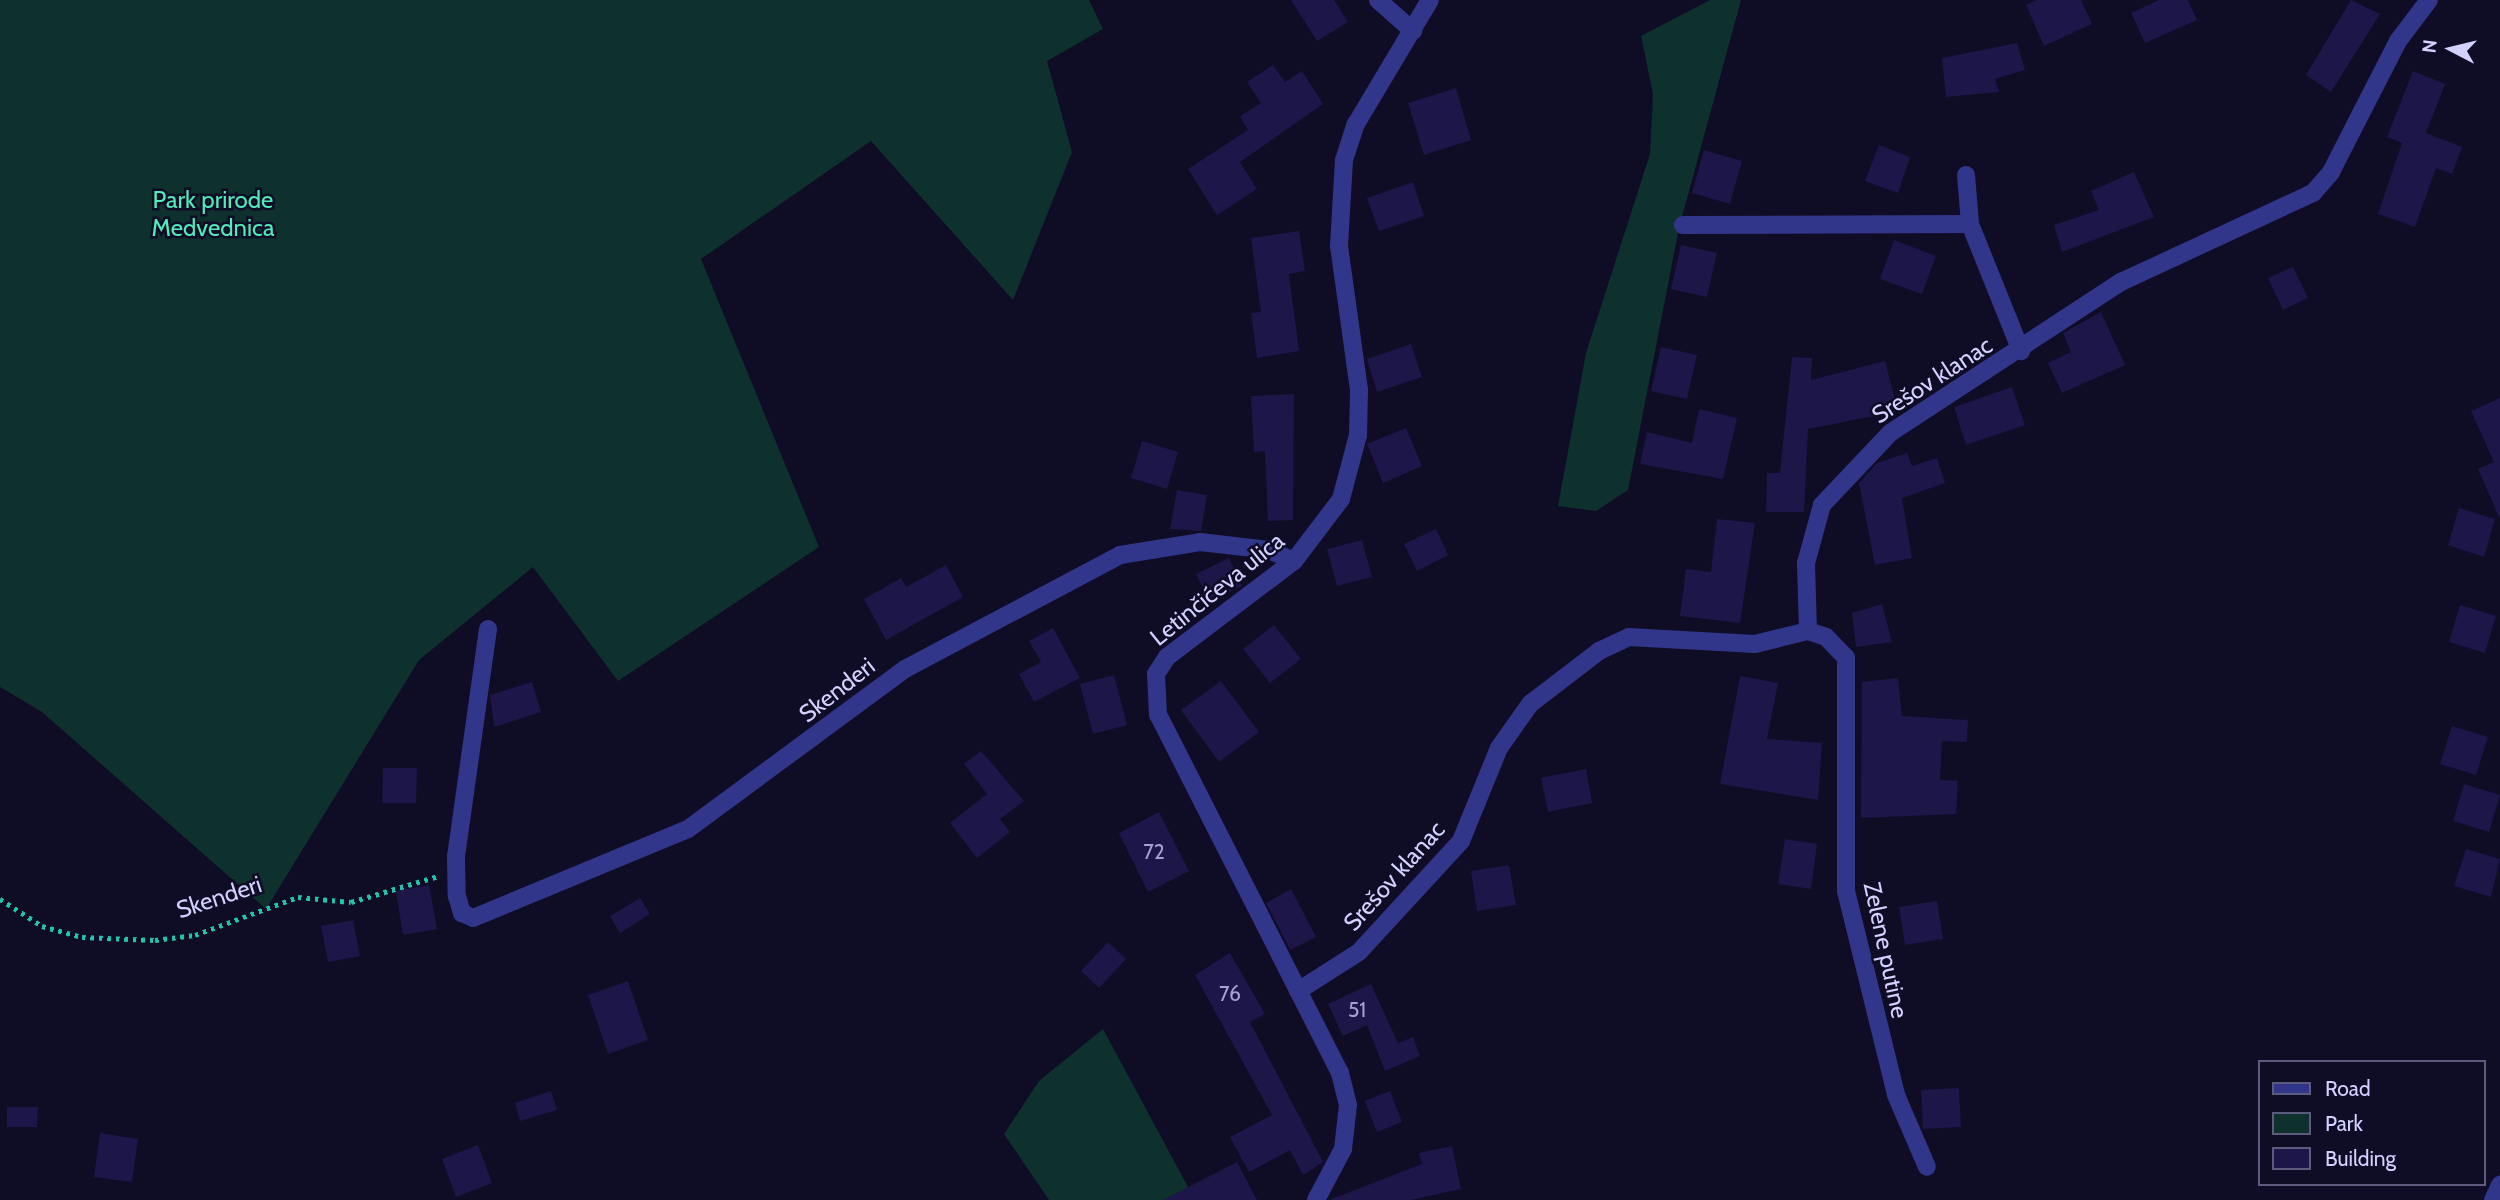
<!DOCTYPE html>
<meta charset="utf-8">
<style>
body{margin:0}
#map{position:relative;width:2500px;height:1200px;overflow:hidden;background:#0f0c26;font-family:Cabin,sans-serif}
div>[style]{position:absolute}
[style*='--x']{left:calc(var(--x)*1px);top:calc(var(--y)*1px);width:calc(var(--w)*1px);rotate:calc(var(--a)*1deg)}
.green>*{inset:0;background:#0e312d}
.building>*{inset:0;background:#1c1649}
.path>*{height:4.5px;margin-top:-2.25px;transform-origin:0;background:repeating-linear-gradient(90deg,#21c3ac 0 3.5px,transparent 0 8.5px)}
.street>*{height:18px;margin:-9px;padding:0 9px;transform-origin:9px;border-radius:9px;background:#32368a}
span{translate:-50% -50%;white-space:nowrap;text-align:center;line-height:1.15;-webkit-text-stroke:5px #0f0c26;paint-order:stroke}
.number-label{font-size:21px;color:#a5a2d2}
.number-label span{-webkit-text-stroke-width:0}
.park-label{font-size:24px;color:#50ecb9}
.street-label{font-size:24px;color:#d3d1ff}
.legend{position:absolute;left:2258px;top:1060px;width:228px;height:126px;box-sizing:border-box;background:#0f0c26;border:2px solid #5d5b7d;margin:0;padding:9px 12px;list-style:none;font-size:21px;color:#d3d1ff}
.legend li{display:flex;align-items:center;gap:14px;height:35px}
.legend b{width:35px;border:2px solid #5d5b7d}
.north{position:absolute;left:2416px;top:14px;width:70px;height:70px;-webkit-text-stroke:5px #0f0c26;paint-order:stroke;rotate:277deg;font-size:19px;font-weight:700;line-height:28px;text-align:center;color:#d3d1ff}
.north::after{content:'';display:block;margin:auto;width:24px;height:32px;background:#d3d1ff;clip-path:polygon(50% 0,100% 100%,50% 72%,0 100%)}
</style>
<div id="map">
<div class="green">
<div style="clip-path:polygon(0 0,1089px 0,1103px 29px,1047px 61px,1072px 152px,1013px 300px,871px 141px,701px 259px,819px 547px,618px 681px,533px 567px,419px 660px,266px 909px,42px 712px,0 687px)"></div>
<div style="clip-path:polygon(1710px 0,1741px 0,1679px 228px,1628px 490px,1596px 511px,1558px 506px,1586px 353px,1650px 154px,1653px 94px,1641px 36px)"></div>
<div style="clip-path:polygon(1103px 1029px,1195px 1200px,1049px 1200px,1004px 1134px,1039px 1081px)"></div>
</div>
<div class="building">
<div style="clip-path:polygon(1291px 0,1334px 0,1348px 22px,1317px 41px)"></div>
<div style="clip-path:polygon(2037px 0,2081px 0,2092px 24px,2044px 46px,2026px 5px)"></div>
<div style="clip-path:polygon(2159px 0,2188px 0,2197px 20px,2145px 43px,2131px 13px)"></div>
<div style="clip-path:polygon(2351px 0,2380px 14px,2331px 92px,2306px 75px)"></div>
<div style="clip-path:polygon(2017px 43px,2025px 70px,1995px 79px,1999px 92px,1946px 97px,1942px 58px)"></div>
<div style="clip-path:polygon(1273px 65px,1285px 82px,1302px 71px,1323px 104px,1240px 162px,1257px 189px,1217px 215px,1188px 169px,1248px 130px,1240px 116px,1261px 103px,1247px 82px)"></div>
<div style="clip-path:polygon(2413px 71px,2445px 84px,2426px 133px,2462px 147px,2452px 174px,2436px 168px,2415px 227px,2378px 214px,2402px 143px,2387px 137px)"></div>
<div style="clip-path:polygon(1456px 88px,1471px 140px,1424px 155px,1408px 103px)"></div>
<div style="clip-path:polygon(1879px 145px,1910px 157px,1898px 193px,1865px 181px)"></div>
<div style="clip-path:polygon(1704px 150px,1742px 161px,1730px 204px,1692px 193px)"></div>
<div style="clip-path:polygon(2134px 172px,2154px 217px,2062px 252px,2054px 225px,2099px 210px,2091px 191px)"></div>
<div style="clip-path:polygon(1413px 182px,1424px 216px,1379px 231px,1367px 198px)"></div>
<div style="clip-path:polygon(1299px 231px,1305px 271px,1289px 274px,1299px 351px,1257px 358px,1251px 313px,1261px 312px,1251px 238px)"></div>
<div style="clip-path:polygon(1894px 240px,1936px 256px,1922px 294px,1880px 279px)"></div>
<div style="clip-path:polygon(1681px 245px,1717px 253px,1707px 297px,1671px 289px)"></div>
<div style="clip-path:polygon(2293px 267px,2308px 298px,2283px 310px,2268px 278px)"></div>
<div style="clip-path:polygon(2101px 312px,2125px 365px,2062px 393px,2048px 363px,2071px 352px,2063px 333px)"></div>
<div style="clip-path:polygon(1411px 344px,1422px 377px,1377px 392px,1367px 359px)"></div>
<div style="clip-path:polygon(1661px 347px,1697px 355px,1687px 399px,1651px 391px)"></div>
<div style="clip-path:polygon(1792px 357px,1812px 358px,1811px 380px,1885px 361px,1898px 411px,1808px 429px,1804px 512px,1766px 512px,1767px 473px,1780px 473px)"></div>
<div style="clip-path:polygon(2012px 387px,2025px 425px,1966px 445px,1954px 407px)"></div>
<div style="clip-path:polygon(1294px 394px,1293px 520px,1268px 521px,1265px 451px,1254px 452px,1251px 396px)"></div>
<div style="clip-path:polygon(2500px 398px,2500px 519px,2478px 469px,2494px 462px,2471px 411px)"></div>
<div style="clip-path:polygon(1699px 409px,1737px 418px,1723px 479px,1640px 464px,1647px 432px,1692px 443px)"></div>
<div style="clip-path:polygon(1406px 428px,1422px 466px,1383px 483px,1367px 444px)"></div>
<div style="clip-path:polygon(1142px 441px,1178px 452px,1167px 489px,1131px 478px)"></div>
<div style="clip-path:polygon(1907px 453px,1912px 466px,1937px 458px,1945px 483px,1902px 498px,1912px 558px,1875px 565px,1859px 483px,1877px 463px)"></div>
<div style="clip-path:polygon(1177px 490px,1207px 495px,1201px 531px,1170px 529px)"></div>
<div style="clip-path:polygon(2459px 508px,2495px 519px,2484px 557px,2448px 545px)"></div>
<div style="clip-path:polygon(1717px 519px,1755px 523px,1740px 623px,1680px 616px,1686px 569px,1711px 572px)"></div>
<div style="clip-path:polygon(1436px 529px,1448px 555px,1417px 571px,1404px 544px)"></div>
<div style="clip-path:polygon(1362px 540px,1372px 577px,1337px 586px,1327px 549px)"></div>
<div style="clip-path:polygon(1229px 558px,1242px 586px,1210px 602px,1196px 574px)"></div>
<div style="clip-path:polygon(946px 565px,963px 597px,886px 640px,864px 599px,901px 578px,906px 587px)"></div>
<div style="clip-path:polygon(1882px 604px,1892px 642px,1856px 647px,1852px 613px)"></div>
<div style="clip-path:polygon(2460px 605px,2496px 616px,2485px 653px,2449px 642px)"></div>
<div style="clip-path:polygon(1274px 625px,1301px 659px,1270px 683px,1243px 649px)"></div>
<div style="clip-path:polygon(1053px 628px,1080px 678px,1034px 702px,1019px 674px,1041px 662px,1029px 641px)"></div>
<div style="clip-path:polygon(1114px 675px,1127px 725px,1093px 734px,1080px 684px)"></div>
<div style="clip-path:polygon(1740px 676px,1778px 683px,1767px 739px,1822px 743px,1818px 800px,1720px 784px)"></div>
<div style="clip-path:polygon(1898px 678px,1902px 716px,1968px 720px,1967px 742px,1942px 741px,1940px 780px,1958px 781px,1956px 814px,1861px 818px,1862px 682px)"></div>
<div style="clip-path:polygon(1221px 681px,1259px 732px,1219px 762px,1181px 710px)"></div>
<div style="clip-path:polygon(532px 682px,541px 712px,494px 727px,490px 695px)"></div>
<div style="clip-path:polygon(2452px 726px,2488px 737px,2476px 775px,2440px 764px)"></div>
<div style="clip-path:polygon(981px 751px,1024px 801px,1000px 819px,1010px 832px,977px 858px,950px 823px,987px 794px,964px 764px)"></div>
<div style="clip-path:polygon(383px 768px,417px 768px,416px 803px,382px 803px)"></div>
<div style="clip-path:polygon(1586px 769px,1592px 803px,1548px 812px,1541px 778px)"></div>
<div style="clip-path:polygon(2464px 784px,2500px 795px,2489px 832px,2453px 821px)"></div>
<div style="clip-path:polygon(1159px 812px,1189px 871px,1148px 892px,1119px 833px)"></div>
<div style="clip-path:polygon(1785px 839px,1817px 844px,1811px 889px,1778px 884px)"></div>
<div style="clip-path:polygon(2466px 849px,2500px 859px,2491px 897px,2454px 886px)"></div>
<div style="clip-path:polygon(1509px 865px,1516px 905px,1477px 911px,1471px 871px)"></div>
<div style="clip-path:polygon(429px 885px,437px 929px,403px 935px,396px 891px)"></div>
<div style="clip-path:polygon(1291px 889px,1316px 937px,1290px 950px,1266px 903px)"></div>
<div style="clip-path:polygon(640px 898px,650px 914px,620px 933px,610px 916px)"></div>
<div style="clip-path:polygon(1937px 901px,1943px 939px,1905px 945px,1899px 907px)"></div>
<div style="clip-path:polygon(353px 920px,360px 956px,328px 962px,321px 926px)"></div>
<div style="clip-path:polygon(1108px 942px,1126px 959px,1099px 988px,1081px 971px)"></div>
<div style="clip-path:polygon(1230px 953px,1265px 1014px,1250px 1022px,1323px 1162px,1303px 1175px,1290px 1150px,1249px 1172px,1230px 1137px,1272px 1115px,1195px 975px)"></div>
<div style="clip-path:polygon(628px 981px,648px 1040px,608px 1054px,588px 995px)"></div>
<div style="clip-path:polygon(1371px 984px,1398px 1043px,1413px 1037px,1420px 1056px,1385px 1071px,1367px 1025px,1343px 1036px,1328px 1004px)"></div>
<div style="clip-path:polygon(1959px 1088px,1961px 1127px,1923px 1129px,1921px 1090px)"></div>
<div style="clip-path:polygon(551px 1091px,557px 1110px,520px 1121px,515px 1103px)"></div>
<div style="clip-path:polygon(1390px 1091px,1402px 1122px,1377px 1132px,1365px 1101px)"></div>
<div style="clip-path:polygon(7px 1107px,38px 1107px,37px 1127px,7px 1127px)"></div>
<div style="clip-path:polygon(100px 1133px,138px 1139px,132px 1182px,94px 1177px)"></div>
<div style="clip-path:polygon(478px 1145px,492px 1183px,456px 1197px,442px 1159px)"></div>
<div style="clip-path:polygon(1452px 1146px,1461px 1189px,1411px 1200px,1329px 1200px,1422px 1164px,1419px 1153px)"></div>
<div style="clip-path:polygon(1237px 1162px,1257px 1200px,1163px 1200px)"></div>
</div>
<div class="path">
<div style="--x:0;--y:899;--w:50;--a:32.7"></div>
<div style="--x:42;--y:926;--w:41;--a:15.4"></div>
<div style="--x:82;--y:937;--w:73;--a:2.4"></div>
<div style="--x:155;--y:940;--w:40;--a:-7.1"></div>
<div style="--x:195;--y:935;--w:110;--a:-20.3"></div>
<div style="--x:298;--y:897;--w:53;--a:5.4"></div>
<div style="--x:351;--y:902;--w:91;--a:-16.6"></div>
</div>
<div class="street">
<div style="--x:1378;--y:0;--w:47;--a:41.5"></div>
<div style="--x:1966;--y:175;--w:49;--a:85.3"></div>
<div style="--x:1970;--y:224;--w:137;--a:68.1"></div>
<div style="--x:1683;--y:225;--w:287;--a:-0.2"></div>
<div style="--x:488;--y:629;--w:230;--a:98"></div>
<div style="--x:456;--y:857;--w:39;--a:89"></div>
<div style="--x:457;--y:896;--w:18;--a:74"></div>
<div style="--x:462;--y:913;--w:12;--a:24"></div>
<div style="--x:473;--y:918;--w:233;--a:-22.5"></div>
<div style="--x:688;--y:829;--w:270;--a:-36.4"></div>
<div style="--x:905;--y:669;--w:243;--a:-27.9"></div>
<div style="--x:1120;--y:555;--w:81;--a:-9.2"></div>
<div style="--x:1200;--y:542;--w:69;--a:6.6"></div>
<div style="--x:1269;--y:550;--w:27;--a:24"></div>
<div style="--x:1808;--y:631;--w:19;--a:18"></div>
<div style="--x:1826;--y:637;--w:29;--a:46"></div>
<div style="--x:1846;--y:658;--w:233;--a:90"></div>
<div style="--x:1846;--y:891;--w:210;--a:76.2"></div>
<div style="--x:1896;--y:1095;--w:78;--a:66.7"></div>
<div style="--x:1298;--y:991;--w:72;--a:-32.6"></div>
<div style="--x:1359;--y:952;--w:151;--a:-47.4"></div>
<div style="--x:1461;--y:841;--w:100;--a:-67.8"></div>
<div style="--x:1499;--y:748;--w:54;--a:-54.8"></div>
<div style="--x:1530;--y:704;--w:87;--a:-37.5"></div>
<div style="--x:1599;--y:651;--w:33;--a:-25"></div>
<div style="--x:1629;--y:637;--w:126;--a:3.2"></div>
<div style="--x:1755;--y:644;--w:55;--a:-13.8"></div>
<div style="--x:1808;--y:631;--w:68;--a:-91.7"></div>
<div style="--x:1806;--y:563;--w:60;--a:-74.6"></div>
<div style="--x:1822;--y:505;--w:99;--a:-46.6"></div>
<div style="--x:1890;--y:433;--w:276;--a:-33.2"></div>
<div style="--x:2121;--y:282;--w:212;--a:-24.9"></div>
<div style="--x:2313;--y:193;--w:28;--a:-49"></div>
<div style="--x:2331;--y:172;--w:147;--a:-62.9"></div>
<div style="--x:2398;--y:41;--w:51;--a:-52.9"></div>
<div style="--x:1316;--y:1200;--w:58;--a:-62.1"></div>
<div style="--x:1343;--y:1149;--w:44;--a:-83.5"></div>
<div style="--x:1348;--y:1105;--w:33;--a:-104"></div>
<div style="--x:1340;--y:1073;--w:402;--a:-116.9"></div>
<div style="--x:1158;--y:715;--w:41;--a:-92.8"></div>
<div style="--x:1156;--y:674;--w:20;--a:-57"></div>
<div style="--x:1167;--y:657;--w:159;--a:-37.1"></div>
<div style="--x:1294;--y:561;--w:78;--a:-52.8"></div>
<div style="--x:1341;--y:499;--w:66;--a:-75.1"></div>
<div style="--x:1358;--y:435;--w:45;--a:-88.7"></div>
<div style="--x:1359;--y:390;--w:145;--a:-97.9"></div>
<div style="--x:1339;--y:246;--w:86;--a:-86.7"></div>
<div style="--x:1344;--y:160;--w:38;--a:-72"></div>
<div style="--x:1356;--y:124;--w:144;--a:-59.2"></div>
<div style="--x:2493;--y:1200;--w:17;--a:-65"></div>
</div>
<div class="number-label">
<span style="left:1154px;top:852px">72</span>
<span style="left:1230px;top:994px">76</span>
<span style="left:1357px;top:1010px">51</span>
</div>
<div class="park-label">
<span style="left:213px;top:214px">Park prirode<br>Medvednica</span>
</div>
<div class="street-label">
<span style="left:1932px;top:380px;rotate:-33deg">Srešov klanac</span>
<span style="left:1217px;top:589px;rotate:-39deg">Letinčićeva ulica</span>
<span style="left:837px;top:690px;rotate:-38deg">Skenderi</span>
<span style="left:1394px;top:876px;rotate:-48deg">Srešov klanac</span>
<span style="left:219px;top:897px;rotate:-18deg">Skenderi</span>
<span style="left:1886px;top:950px;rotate:78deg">Zelene putine</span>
</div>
<ul class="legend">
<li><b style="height:9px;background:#32368a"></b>Road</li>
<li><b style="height:19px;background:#0e312d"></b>Park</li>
<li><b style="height:19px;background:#1c1649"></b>Building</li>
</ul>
<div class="north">N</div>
</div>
